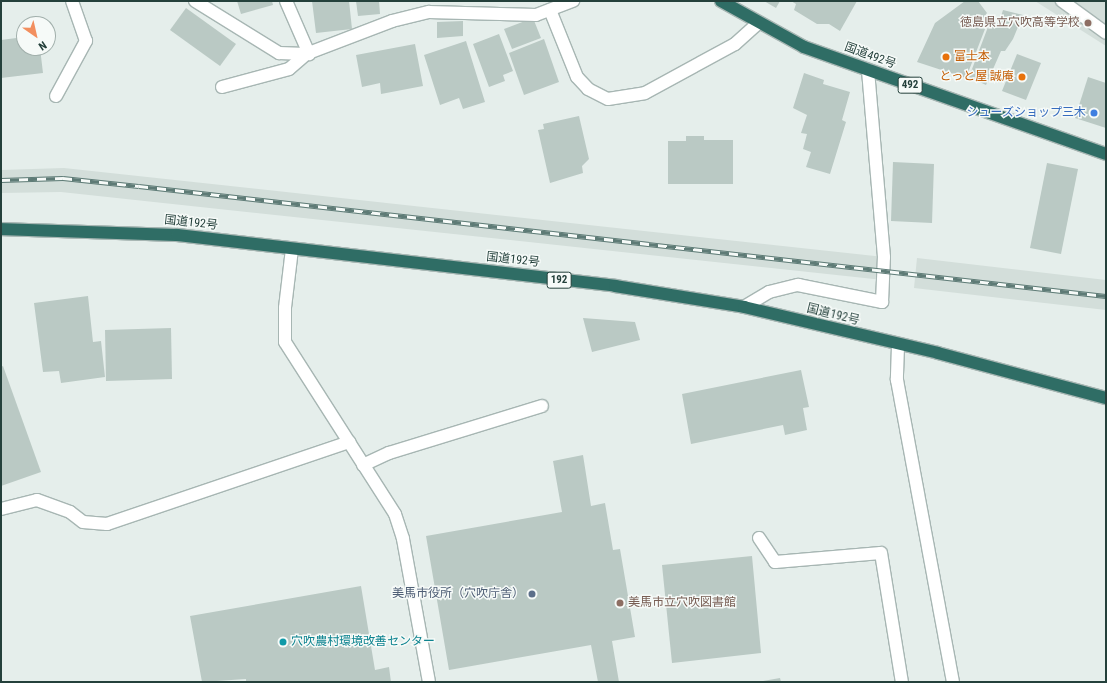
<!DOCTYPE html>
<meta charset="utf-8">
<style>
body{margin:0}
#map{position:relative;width:1107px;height:683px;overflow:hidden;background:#e5eeeb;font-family:"Roboto Condensed","Noto Sans JP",sans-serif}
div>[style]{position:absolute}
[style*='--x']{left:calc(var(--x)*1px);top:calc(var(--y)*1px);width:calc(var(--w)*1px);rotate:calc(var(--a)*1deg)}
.built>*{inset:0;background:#d3deda}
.building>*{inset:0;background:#bac9c4}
.roads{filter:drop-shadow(1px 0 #a7b6b3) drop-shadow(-1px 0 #a7b6b3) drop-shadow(0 1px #a7b6b3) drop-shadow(0 -1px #a7b6b3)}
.minor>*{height:12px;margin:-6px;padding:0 6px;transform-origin:6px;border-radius:6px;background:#fff}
.highway>*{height:12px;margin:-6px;padding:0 6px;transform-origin:6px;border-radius:6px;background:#2f6d65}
.rail>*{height:4.5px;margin-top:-2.25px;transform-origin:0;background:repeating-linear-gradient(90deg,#f6faf8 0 9px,#5e7b76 0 18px);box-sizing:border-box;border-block:1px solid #5e7b76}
.dots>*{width:11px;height:11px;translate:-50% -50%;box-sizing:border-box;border:2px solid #f6faf8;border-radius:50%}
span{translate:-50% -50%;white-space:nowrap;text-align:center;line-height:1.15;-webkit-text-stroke:3px #f6faf8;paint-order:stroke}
.shield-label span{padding:1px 3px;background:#f6faf8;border:1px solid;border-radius:3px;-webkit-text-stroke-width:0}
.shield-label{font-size:11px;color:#24403b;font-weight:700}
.education-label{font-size:12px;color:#785e54}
.right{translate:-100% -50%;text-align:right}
.left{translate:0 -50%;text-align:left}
.street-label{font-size:12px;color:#24403b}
.food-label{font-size:12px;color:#c56008}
.shop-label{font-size:12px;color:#366cbe}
.service-label{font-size:12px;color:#4e5e75}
.culture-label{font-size:12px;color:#0d838f}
.frame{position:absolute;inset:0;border:2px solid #24403b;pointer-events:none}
.north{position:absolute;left:16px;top:16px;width:40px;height:40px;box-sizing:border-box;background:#f6faf8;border:1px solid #a2b0ac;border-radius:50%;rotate:146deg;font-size:11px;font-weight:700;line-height:16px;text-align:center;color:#24403b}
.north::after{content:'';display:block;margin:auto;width:14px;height:18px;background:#f28f5f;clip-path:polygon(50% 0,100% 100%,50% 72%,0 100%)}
</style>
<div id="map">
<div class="built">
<div style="clip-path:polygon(1035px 1px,1106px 1px,1106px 46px)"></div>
<div style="clip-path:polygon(64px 168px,884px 257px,883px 280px,61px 192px,1px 193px,1px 170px)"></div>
<div style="clip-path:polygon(917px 258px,1106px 280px,1106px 310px,914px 288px)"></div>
</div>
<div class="building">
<div style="clip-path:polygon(237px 1px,272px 1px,273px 5px,241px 14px)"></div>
<div style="clip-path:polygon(312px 1px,349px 1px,352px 29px,316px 33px)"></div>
<div style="clip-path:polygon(356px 1px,379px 1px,380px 14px,358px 16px)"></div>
<div style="clip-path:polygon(764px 1px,780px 1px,776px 8px)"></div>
<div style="clip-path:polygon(791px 1px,857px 1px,840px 31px,829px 24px,817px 24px,794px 10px,796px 4px)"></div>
<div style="clip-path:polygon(965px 1px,978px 1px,987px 13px,976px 27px,985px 29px,966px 78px,917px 62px,935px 23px)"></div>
<div style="clip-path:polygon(186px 8px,236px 44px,220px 66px,170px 30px)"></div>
<div style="clip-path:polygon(1003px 10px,1023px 15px,1013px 39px,1005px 51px,1001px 51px,986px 85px,969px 77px,988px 27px,999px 23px)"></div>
<div style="clip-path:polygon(533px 18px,541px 38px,512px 49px,504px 29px)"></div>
<div style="clip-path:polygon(463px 21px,463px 36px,437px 38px,437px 22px)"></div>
<div style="clip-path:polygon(499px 34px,513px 71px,503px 75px,505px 81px,489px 87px,473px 44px)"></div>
<div style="clip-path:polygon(24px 37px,24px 48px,40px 48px,43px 73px,1px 78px,1px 40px)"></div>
<div style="clip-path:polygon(544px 39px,559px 82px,524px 95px,509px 53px)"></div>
<div style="clip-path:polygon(466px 41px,485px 102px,463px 109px,459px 98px,440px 105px,424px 55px)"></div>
<div style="clip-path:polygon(415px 44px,423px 86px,381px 94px,380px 83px,362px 87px,356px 55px)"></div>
<div style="clip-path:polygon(1017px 54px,1041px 63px,1026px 100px,1002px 91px)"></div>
<div style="clip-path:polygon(804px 73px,824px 80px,823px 84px,850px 92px,842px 120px,846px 122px,830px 174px,806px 167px,811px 152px,803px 149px,807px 134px,801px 133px,807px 115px,793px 108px)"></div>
<div style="clip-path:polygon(1088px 77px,1106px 83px,1106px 128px,1075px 118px)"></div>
<div style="clip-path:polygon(579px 116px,589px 159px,582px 166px,583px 173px,550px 183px,538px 130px,544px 129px,543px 124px)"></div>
<div style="clip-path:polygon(686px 136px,704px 136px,704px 140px,733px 140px,733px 184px,668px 184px,668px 141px,686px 141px)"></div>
<div style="clip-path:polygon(893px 162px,934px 164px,932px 223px,891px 221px)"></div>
<div style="clip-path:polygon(1047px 163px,1078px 169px,1061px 254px,1030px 248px)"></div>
<div style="clip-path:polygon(88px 296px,93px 342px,101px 341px,105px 377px,61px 383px,59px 371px,43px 372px,34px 303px)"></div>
<div style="clip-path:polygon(583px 318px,635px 322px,640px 340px,592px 352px)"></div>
<div style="clip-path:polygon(171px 328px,172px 379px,106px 381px,105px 330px)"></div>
<div style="clip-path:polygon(3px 366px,41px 472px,1px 486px,1px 367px)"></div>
<div style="clip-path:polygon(801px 370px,809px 407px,803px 408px,807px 430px,785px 435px,783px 425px,691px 444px,682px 394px)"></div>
<div style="clip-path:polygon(583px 455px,591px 506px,605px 503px,613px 550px,620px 549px,635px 637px,612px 641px,619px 682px,598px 682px,591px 645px,449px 670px,426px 536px,562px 512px,553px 461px)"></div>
<div style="clip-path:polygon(752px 556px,761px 653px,672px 663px,662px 565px)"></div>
<div style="clip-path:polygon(361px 586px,375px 670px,389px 667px,391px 682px,246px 682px,246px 679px,202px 682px,190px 616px)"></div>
<div style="clip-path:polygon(780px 678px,781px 682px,763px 682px,763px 681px)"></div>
</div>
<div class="roads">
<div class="minor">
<div style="--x:195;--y:1;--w:99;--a:31.8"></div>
<div style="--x:279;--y:53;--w:27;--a:2"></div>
<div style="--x:306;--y:54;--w:92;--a:-21"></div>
<div style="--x:392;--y:21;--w:38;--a:-14"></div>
<div style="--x:429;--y:12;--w:107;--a:1.6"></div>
<div style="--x:536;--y:15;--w:40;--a:-21"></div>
<div style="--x:286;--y:1;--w:58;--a:66.5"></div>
<div style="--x:1062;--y:1;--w:54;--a:36"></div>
<div style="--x:550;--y:10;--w:72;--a:68.1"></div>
<div style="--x:577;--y:77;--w:16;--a:47"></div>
<div style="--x:588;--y:89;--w:22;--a:27"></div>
<div style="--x:608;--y:99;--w:37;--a:-9"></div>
<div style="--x:645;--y:93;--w:102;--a:-28.6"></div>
<div style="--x:735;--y:44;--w:31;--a:-42"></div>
<div style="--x:222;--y:87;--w:69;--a:-15"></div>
<div style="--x:289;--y:69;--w:23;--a:-41"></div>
<div style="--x:56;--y:96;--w:63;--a:-61.4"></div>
<div style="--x:86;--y:41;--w:42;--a:-109.3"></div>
<div style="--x:292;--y:249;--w:59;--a:96.8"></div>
<div style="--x:285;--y:308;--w:34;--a:90"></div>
<div style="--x:285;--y:342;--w:204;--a:57.4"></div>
<div style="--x:395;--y:514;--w:26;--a:72"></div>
<div style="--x:403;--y:539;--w:145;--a:79.7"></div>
<div style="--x:744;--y:307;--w:29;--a:-31"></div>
<div style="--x:769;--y:292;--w:30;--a:-14"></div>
<div style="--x:798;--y:285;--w:86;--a:11.4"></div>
<div style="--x:882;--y:302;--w:45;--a:-87.5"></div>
<div style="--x:884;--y:257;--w:188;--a:-94.9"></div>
<div style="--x:898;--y:346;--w:34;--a:92"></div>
<div style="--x:897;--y:380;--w:307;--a:79.5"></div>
<div style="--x:363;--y:465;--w:29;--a:-25"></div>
<div style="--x:389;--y:453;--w:160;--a:-17.1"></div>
<div style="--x:1;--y:509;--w:37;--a:-14"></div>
<div style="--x:37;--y:500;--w:35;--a:20"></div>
<div style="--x:70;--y:512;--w:16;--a:38"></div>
<div style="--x:83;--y:522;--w:24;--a:5"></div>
<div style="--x:107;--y:524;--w:256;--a:-18.7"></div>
<div style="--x:759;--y:538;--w:29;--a:56"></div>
<div style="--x:775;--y:562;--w:106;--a:-4.9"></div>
<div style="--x:881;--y:553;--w:131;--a:80.8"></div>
</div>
<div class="highway">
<div style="--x:721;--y:1;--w:95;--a:29"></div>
<div style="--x:804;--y:47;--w:320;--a:19.5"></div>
<div style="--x:1;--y:229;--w:176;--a:2"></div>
<div style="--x:177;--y:235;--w:441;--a:6.6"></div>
<div style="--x:615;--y:286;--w:131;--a:9.2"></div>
<div style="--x:744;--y:307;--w:199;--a:13.3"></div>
<div style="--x:938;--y:353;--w:174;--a:15"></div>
</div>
</div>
<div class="rail">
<div style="--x:1;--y:180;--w:62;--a:-1.8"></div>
<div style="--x:63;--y:178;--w:76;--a:6"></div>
<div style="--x:139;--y:186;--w:973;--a:6.49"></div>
</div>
<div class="dots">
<div style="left:1088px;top:23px;background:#8d6e63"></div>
<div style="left:946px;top:57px;background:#e8710a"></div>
<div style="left:1022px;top:77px;background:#e8710a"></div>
<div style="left:1094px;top:113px;background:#3f7fe0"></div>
<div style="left:532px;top:594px;background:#5c6f8a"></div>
<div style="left:620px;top:603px;background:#8d6e63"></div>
<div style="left:283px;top:642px;background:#0f9aa8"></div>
</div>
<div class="shield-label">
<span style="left:910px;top:85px">492</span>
<span style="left:559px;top:280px">192</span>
</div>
<div class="education-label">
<span class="right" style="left:1080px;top:23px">徳島県立穴吹高等学校</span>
<span class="left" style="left:628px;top:603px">美馬市立穴吹図書館</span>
</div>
<div class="street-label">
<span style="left:870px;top:56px;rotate:20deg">国道492号</span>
<span style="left:191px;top:223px;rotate:6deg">国道192号</span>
<span style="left:513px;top:260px;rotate:6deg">国道192号</span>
<span style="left:833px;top:315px;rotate:14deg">国道192号</span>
</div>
<div class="food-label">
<span class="left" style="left:954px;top:57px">富士本</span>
<span class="right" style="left:1014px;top:77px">とっと屋 誠庵</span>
</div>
<div class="shop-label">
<span class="right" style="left:1086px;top:113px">シューズショップ三木</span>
</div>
<div class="service-label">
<span class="right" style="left:524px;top:594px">美馬市役所（穴吹庁舎）</span>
</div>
<div class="culture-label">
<span class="left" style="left:291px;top:642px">穴吹農村環境改善センター</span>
</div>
<div class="frame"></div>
<div class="north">N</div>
</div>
